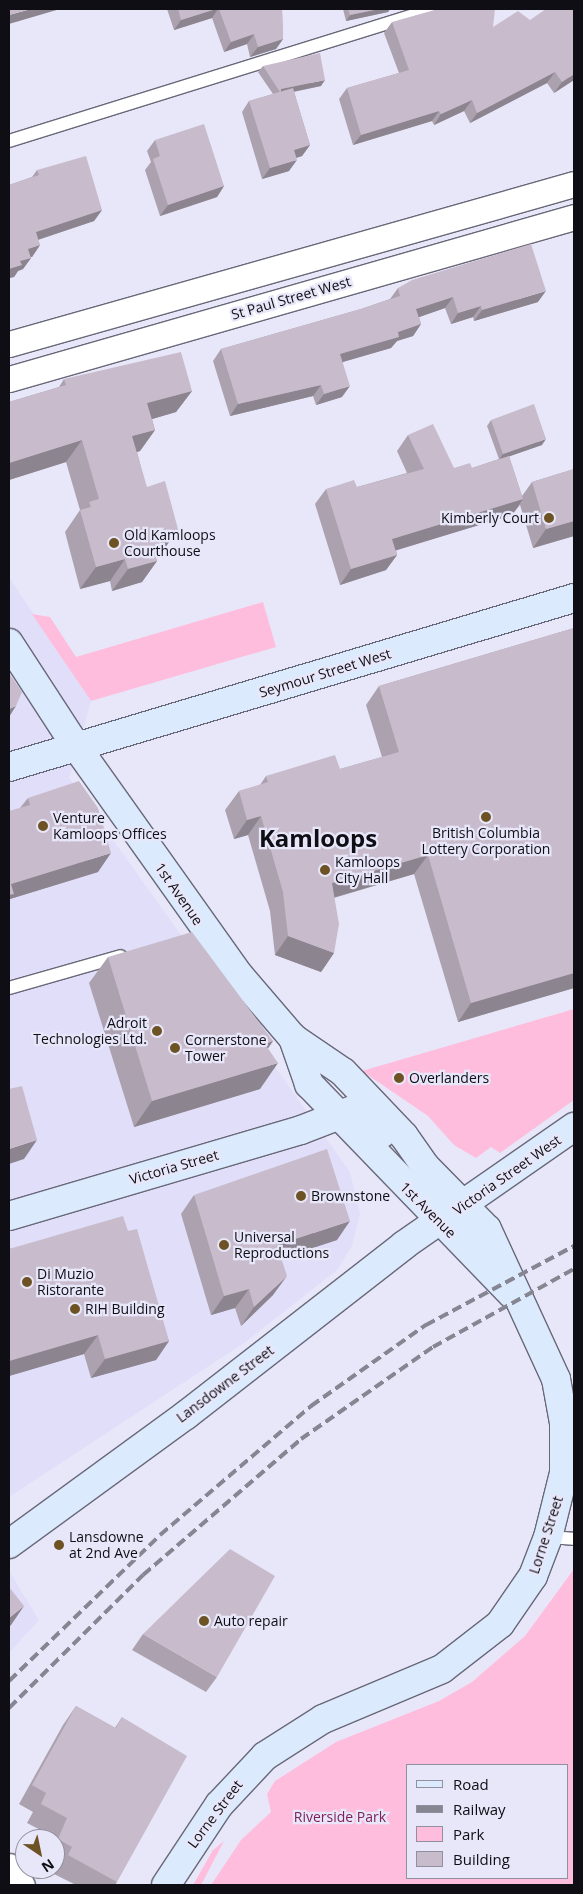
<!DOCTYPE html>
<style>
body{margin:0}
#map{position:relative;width:583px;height:1894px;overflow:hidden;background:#e8e7fa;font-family:"Open Sans",sans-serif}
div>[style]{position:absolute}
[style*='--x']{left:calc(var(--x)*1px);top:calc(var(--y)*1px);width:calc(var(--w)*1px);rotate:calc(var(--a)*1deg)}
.built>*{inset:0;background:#e0def9}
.green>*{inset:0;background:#ffbddd}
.roads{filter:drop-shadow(1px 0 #696878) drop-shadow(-1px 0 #696878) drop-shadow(0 1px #696878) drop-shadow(0 -1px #696878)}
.lane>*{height:12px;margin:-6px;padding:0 6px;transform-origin:6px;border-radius:6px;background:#fff}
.street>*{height:25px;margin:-12.5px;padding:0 12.5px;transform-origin:12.5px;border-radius:12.5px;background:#fff}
.secondary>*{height:28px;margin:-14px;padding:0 14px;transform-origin:14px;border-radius:14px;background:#dceafe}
.rail>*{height:4px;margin-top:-2px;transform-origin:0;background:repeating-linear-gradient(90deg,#868592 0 10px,transparent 0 15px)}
.wall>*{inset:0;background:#aca2af}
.shaded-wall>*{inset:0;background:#8c848f}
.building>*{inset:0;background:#c8bccc}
.dots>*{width:14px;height:14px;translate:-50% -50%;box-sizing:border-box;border:2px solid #e8e7fa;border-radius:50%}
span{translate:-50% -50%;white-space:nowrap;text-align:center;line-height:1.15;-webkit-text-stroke:4.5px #e8e7fa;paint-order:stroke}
.street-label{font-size:14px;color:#0f0e14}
.poi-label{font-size:14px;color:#0f0e14}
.right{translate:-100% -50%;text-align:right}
.left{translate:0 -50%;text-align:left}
.park-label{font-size:14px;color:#80205a}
.town-label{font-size:24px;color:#0f0e14;font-weight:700}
.frame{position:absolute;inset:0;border:10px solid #0f0e14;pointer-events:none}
.legend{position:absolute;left:406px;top:1764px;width:162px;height:115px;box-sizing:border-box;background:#e8e7fa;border:1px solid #91909e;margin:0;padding:6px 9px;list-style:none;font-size:15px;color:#0f0e14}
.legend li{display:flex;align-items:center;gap:10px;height:25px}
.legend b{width:25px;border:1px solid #91909e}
.north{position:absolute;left:15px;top:1829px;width:50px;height:50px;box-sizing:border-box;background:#e8e7fa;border:1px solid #91909e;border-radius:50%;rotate:146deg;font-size:14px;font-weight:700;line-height:20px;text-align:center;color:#0f0e14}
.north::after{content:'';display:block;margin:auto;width:18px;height:22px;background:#6d5224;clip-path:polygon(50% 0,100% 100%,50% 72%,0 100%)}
</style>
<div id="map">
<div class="built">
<div style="clip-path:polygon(9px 577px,91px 701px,69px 778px,350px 1172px,360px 1214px,352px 1246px,337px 1270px,244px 1343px,9px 1497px)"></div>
<div style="clip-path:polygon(9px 1571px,39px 1620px,9px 1653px)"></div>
</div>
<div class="green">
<div style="clip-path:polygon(263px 602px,276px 647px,91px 701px,32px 614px,50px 617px,76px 657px)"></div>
<div style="clip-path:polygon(574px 1009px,574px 1100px,500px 1153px,491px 1147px,476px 1158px,454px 1145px,428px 1116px,362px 1071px)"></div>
<div style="clip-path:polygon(evenodd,574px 1569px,574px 1885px,211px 1885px,241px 1840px,271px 1812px,267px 1794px,275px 1781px,336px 1742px,439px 1701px,472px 1682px,525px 1636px,574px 1569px,567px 1765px,567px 1878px,407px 1878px,407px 1765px,567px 1765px)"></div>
<div style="clip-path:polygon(224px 1841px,201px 1885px,193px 1885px,213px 1850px)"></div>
</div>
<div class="roads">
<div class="lane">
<div style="--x:9;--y:141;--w:444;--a:-17.3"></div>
<div style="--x:9;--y:988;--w:116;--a:-15.9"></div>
<div style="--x:548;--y:1537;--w:26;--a:4"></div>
</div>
<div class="street">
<div style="--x:9;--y:344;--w:587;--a:-15.81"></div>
<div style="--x:9;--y:379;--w:588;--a:-16"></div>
<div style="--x:9;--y:1866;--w:23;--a:56"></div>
</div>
<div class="secondary">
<div style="--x:9;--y:643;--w:123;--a:57"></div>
<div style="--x:76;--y:746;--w:281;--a:54.6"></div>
<div style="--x:239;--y:975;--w:83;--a:49.4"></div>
<div style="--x:293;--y:1038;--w:60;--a:34.2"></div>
<div style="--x:343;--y:1072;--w:88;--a:46.4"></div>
<div style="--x:404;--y:1136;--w:37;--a:55"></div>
<div style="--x:425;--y:1166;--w:88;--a:45.5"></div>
<div style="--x:487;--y:1229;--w:165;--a:65.3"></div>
<div style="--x:556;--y:1379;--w:45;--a:79.7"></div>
<div style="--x:564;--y:1423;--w:50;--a:90"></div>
<div style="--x:564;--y:1473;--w:66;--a:104"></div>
<div style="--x:548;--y:1537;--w:42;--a:111"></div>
<div style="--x:533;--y:1576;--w:58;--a:124.5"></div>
<div style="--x:500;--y:1624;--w:73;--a:142.2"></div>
<div style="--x:442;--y:1669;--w:129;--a:157.2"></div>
<div style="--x:323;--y:1719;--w:69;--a:147.5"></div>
<div style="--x:265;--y:1756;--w:67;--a:133.2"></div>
<div style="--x:219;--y:1805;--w:96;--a:123.5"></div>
<div style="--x:9;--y:767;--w:590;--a:-16.65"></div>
<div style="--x:293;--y:1038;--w:49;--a:70.8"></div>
<div style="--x:309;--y:1084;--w:292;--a:46"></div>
<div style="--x:9;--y:1216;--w:304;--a:-16.4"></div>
<div style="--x:301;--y:1130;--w:53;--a:-21.2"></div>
<div style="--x:350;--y:1111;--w:16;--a:15"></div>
<div style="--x:365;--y:1115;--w:25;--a:48"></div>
<div style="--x:9;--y:1544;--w:219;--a:-36.1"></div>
<div style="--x:186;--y:1415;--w:276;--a:-37.9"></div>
<div style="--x:404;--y:1245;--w:207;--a:-34.8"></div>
</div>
</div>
<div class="rail">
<div style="--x:9;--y:1681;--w:210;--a:-44"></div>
<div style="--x:160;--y:1535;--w:199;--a:-40.5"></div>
<div style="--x:311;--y:1406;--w:141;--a:-35.2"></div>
<div style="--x:426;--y:1325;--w:168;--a:-28.1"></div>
<div style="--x:9;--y:1708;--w:189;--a:-44.8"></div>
<div style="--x:143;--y:1575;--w:208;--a:-40.7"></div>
<div style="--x:301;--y:1439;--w:161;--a:-34.9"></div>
<div style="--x:433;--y:1347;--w:161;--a:-29"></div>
</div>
<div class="wall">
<div style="clip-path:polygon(167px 9px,282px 9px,283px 39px,276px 49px,250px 57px,247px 44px,224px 52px,212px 18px,174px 30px)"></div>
<div style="clip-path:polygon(343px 9px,390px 9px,388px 12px,346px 21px)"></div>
<div style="clip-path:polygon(392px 22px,493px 27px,574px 80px,554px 93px,547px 83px,470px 123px,464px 111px,434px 125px,432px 121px,353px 145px,339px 99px,347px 88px,399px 73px,384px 33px)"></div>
<div style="clip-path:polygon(263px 66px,321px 86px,294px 92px,310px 145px,302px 156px,296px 158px,289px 171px,262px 179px,242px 112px,249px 101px,273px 94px,258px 72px)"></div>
<div style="clip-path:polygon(155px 140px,224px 186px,217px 197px,160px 216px,145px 170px,151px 162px,147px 151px)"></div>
<div style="clip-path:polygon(37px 170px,102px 210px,94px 221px,38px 240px,40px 245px,32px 257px,31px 257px,31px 258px,23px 269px,18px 271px,14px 277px,9px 278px,9px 185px,32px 177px)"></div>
<div style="clip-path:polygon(398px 288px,538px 302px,474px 321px,473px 317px,451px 324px,445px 308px,419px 317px,421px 324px,413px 336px,397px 341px,391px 348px,343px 362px,342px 397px,316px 405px,313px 396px,230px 416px,213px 361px,221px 349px,361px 309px,390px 299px)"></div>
<div style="clip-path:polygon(64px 379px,192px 391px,176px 412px,152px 419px,155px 430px,140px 451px,137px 452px,163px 551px,155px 554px,157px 561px,142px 582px,112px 591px,110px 581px,80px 589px,65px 532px,80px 510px,66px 462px,9px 480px,9px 402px,59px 387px)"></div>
<div style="clip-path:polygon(491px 420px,542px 445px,509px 456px,522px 496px,532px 482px,574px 469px,574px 536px,533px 548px,520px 505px,512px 515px,396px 550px,397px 555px,386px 570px,340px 585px,315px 504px,326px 489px,357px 487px,407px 473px,397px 451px,408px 435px,454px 468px,472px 468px,499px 459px,487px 426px)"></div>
<div style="clip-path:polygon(574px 628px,574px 988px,458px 1022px,414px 874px,334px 898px,334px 953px,321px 972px,275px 955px,270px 911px,248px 835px,234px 839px,225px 810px,239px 791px,260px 785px,266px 776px,340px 769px,382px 757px,366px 705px,379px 686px)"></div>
<div style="clip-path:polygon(28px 798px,98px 872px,10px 899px,20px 808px)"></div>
<div style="clip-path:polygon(108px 957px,273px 1041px,268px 1048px,260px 1089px,134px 1127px,89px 983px)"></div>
<div style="clip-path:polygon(194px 1195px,337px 1240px,281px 1258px,273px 1295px,241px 1326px,235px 1308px,211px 1315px,181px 1214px)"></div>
<div style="clip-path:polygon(128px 1231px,169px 1341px,156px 1360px,91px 1378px,84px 1354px,9px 1376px,9px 1249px)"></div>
<div style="clip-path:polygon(143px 1634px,217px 1677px,206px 1692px,132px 1650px)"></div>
<div style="clip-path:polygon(76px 1706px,115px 1728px,122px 1717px,117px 1882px,115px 1885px,76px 1885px,54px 1874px,59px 1866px,55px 1864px,55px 1839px,53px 1839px,54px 1837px,27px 1823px,33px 1812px,19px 1804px,63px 1725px)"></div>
</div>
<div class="shaded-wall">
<div style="clip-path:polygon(31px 9px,60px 9px,9px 24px,9px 15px)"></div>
<div style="clip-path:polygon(216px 9px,218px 9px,212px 18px,174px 30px,181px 20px)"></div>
<div style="clip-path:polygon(379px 9px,390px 9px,388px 12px,346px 21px,350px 15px)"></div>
<div style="clip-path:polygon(254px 34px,247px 44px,224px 52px,231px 42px)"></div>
<div style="clip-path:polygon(283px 39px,276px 49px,250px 57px,258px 47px)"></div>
<div style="clip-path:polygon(555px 72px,547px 83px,470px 123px,477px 113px)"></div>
<div style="clip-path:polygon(574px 74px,574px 80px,554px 93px,562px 82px)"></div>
<div style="clip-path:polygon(325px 80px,321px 86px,281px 94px,281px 89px)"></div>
<div style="clip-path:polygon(472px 100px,464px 111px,434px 125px,441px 114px)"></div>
<div style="clip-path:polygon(439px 111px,432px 121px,353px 145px,361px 135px)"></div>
<div style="clip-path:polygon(310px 145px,302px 156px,286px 161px,294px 150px)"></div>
<div style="clip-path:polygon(297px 160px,289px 171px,262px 179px,270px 168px)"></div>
<div style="clip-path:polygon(224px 186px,217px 197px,160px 216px,168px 205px)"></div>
<div style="clip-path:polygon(102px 210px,94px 221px,28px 243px,36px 232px)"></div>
<div style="clip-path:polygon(40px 245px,32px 257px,20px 260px,28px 249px)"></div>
<div style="clip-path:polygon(31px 258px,23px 269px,18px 271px,14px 277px,9px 278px,9px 269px,20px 261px)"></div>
<div style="clip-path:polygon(546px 291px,538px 302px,474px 321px,482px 310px)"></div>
<div style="clip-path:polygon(453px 297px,445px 308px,408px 321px,416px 309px)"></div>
<div style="clip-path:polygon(481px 306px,473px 317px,451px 324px,458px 313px)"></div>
<div style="clip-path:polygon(421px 324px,413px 336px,397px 341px,391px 348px,332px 365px,340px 354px,398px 332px)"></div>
<div style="clip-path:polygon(321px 385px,313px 396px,230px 416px,238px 404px)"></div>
<div style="clip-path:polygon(350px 386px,342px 397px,316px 405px,324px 394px)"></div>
<div style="clip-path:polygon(192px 391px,176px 412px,132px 425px,147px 403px)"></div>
<div style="clip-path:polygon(155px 430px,140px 451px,117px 458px,132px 436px)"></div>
<div style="clip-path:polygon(546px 439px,542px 445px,499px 460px,503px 454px)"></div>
<div style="clip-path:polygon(82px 440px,66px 462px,9px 480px,9px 463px)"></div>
<div style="clip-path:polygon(523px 499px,512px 515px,381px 555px,392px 539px)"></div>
<div style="clip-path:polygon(574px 521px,574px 536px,533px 548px,546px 529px)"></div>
<div style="clip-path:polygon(178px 529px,163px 551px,156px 553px,149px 563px,157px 561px,142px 582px,112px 591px,128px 569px,159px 535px)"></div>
<div style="clip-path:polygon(397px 555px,386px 570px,340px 585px,351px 569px)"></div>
<div style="clip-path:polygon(125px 559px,110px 581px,80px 589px,96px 567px)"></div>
<div style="clip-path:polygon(16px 706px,9px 717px,9px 709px)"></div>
<div style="clip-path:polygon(261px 816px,248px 835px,234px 839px,247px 820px)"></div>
<div style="clip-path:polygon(111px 853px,98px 872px,10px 899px,9px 901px,9px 886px,11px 884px)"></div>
<div style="clip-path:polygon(428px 855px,414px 874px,318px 902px,332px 883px)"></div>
<div style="clip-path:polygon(288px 936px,334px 953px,321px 972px,275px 955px)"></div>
<div style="clip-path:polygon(574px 973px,574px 988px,458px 1022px,471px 1003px)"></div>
<div style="clip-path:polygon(273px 1041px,255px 1067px,265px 1044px)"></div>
<div style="clip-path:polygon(278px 1063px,260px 1089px,134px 1127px,152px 1101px)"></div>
<div style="clip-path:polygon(37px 1140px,24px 1159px,9px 1164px,9px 1149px)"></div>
<div style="clip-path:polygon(350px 1221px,337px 1240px,264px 1264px,277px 1245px)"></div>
<div style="clip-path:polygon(287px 1276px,273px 1295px,241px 1326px,254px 1307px)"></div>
<div style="clip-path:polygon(249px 1289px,235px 1308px,211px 1315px,224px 1296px)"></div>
<div style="clip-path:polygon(98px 1335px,84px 1354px,9px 1376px,9px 1361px)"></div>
<div style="clip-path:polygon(169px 1341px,156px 1360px,91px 1378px,105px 1359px)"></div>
<div style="clip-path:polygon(24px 1606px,11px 1625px,9px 1627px,9px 1618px)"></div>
</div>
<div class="building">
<div style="clip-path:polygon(9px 9px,31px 9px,9px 15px)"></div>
<div style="clip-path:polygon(178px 9px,216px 9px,181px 20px)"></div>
<div style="clip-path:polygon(219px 9px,282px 9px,283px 39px,258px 47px,254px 34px,231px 42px)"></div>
<div style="clip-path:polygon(348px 9px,379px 9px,350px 15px)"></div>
<div style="clip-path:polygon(438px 9px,495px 9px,493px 27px,518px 11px,530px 20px,546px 9px,574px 9px,574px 74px,562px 82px,555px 72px,477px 113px,472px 100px,441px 114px,439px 111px,361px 135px,347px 88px,409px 70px,392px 22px)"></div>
<div style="clip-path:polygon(320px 53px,325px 80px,281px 89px,281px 91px,280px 92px,263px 66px)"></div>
<div style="clip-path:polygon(293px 88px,310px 145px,294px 150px,297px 160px,270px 168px,249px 101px)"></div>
<div style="clip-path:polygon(204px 124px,224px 186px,168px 205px,153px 159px,160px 156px,155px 140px)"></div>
<div style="clip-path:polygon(86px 156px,102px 210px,36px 232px,40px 245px,28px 249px,31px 258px,20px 261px,22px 265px,9px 269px,9px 185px,39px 175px,37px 170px)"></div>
<div style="clip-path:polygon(531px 244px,546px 291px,482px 310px,481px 306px,458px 313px,453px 297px,416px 309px,421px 324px,398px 332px,399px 337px,340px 354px,350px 386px,324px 394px,321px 385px,238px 404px,221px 349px,361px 309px,400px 296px,398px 288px,412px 280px)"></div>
<div style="clip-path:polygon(181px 352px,192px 391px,147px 403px,155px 430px,132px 436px,147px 487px,165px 481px,178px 529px,159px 535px,162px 545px,153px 547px,157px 561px,128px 569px,125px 559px,96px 567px,80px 510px,91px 507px,89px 502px,99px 499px,82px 440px,9px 463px,9px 402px,66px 385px,64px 379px)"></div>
<div style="clip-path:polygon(534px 404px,546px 439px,503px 454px,491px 420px)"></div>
<div style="clip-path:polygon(433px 424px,454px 468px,470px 463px,472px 468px,509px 456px,523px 499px,392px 539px,397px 555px,351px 569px,326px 489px,354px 480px,357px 487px,424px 469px,408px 435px)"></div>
<div style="clip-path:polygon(574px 469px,574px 521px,546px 529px,532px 482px)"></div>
<div style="clip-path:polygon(574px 628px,574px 973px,471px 1003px,428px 855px,332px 883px,339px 924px,334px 953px,288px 936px,283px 892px,261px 816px,247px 820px,239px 791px,268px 782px,266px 776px,335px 755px,340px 769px,399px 752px,379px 686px)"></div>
<div style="clip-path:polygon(9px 673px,22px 692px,16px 706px,9px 709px)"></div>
<div style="clip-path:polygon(79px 781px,98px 808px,111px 853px,11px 884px,14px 894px,9px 895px,9px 811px,30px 805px,28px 798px)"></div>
<div style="clip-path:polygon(192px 932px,273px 1041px,265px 1044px,278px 1063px,152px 1101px,108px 957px)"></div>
<div style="clip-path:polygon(22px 1086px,37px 1140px,9px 1149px,9px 1089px)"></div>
<div style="clip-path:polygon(327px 1149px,350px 1221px,277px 1245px,287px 1276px,254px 1307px,249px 1289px,224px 1296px,194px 1195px)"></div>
<div style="clip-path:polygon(123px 1216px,128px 1231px,137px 1229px,169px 1341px,105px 1359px,98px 1335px,9px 1361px,9px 1249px)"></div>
<div style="clip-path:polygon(230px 1549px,275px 1576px,217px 1677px,143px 1634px)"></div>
<div style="clip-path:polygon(9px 1587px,24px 1606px,9px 1618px)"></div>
<div style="clip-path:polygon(76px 1706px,116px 1728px,122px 1717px,187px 1756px,117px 1882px,68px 1855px,72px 1847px,58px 1839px,67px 1818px,41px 1804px,46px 1793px,32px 1785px)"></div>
</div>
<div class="dots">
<div style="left:549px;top:518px;background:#6d5224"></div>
<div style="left:114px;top:543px;background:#6d5224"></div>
<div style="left:486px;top:817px;background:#6d5224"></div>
<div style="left:43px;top:826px;background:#6d5224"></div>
<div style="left:325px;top:870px;background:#6d5224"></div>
<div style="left:157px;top:1031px;background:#6d5224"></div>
<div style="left:175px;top:1048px;background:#6d5224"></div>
<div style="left:399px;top:1078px;background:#6d5224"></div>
<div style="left:301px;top:1196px;background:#6d5224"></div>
<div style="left:224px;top:1245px;background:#6d5224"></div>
<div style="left:27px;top:1282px;background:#6d5224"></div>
<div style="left:75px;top:1309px;background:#6d5224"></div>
<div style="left:59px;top:1545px;background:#6d5224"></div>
<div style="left:204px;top:1621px;background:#6d5224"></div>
</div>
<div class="street-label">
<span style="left:291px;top:298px;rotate:-16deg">St Paul Street West</span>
<span style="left:325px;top:673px;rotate:-17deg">Seymour Street West</span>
<span style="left:179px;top:894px;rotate:55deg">1st Avenue</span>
<span style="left:174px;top:1167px;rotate:-16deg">Victoria Street</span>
<span style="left:507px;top:1175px;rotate:-35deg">Victoria Street West</span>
<span style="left:428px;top:1210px;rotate:45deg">1st Avenue</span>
<span style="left:225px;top:1384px;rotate:-37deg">Lansdowne Street</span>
<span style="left:546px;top:1535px;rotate:-72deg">Lorne Street</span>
<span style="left:215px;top:1814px;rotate:-53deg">Lorne Street</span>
</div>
<div class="poi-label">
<span class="right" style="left:539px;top:518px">Kimberly Court</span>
<span class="left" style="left:124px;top:543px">Old Kamloops<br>Courthouse</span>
<span class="left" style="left:53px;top:826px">Venture<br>Kamloops Offices</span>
<span style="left:486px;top:841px">British Columbia<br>Lottery Corporation</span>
<span class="left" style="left:335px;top:870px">Kamloops<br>City Hall</span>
<span class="right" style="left:147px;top:1031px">Adroit<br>Technologies Ltd.</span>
<span class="left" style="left:185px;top:1048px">Cornerstone<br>Tower</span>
<span class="left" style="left:409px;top:1078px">Overlanders</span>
<span class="left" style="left:311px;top:1196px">Brownstone</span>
<span class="left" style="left:234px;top:1245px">Universal<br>Reproductions</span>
<span class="left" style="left:37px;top:1282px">Di Muzio<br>Ristorante</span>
<span class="left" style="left:85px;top:1309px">RIH Building</span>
<span class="left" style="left:69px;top:1545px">Lansdowne<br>at 2nd Ave</span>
<span class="left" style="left:214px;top:1621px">Auto repair</span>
</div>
<div class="park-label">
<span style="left:340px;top:1817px">Riverside Park</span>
</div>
<div class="town-label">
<span style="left:318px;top:838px">Kamloops</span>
</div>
<div class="frame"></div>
<ul class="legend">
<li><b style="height:6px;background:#dceafe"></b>Road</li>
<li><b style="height:6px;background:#868592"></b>Railway</li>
<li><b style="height:14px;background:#ffbddd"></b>Park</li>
<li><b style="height:14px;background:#c8bccc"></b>Building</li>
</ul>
<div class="north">N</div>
</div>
